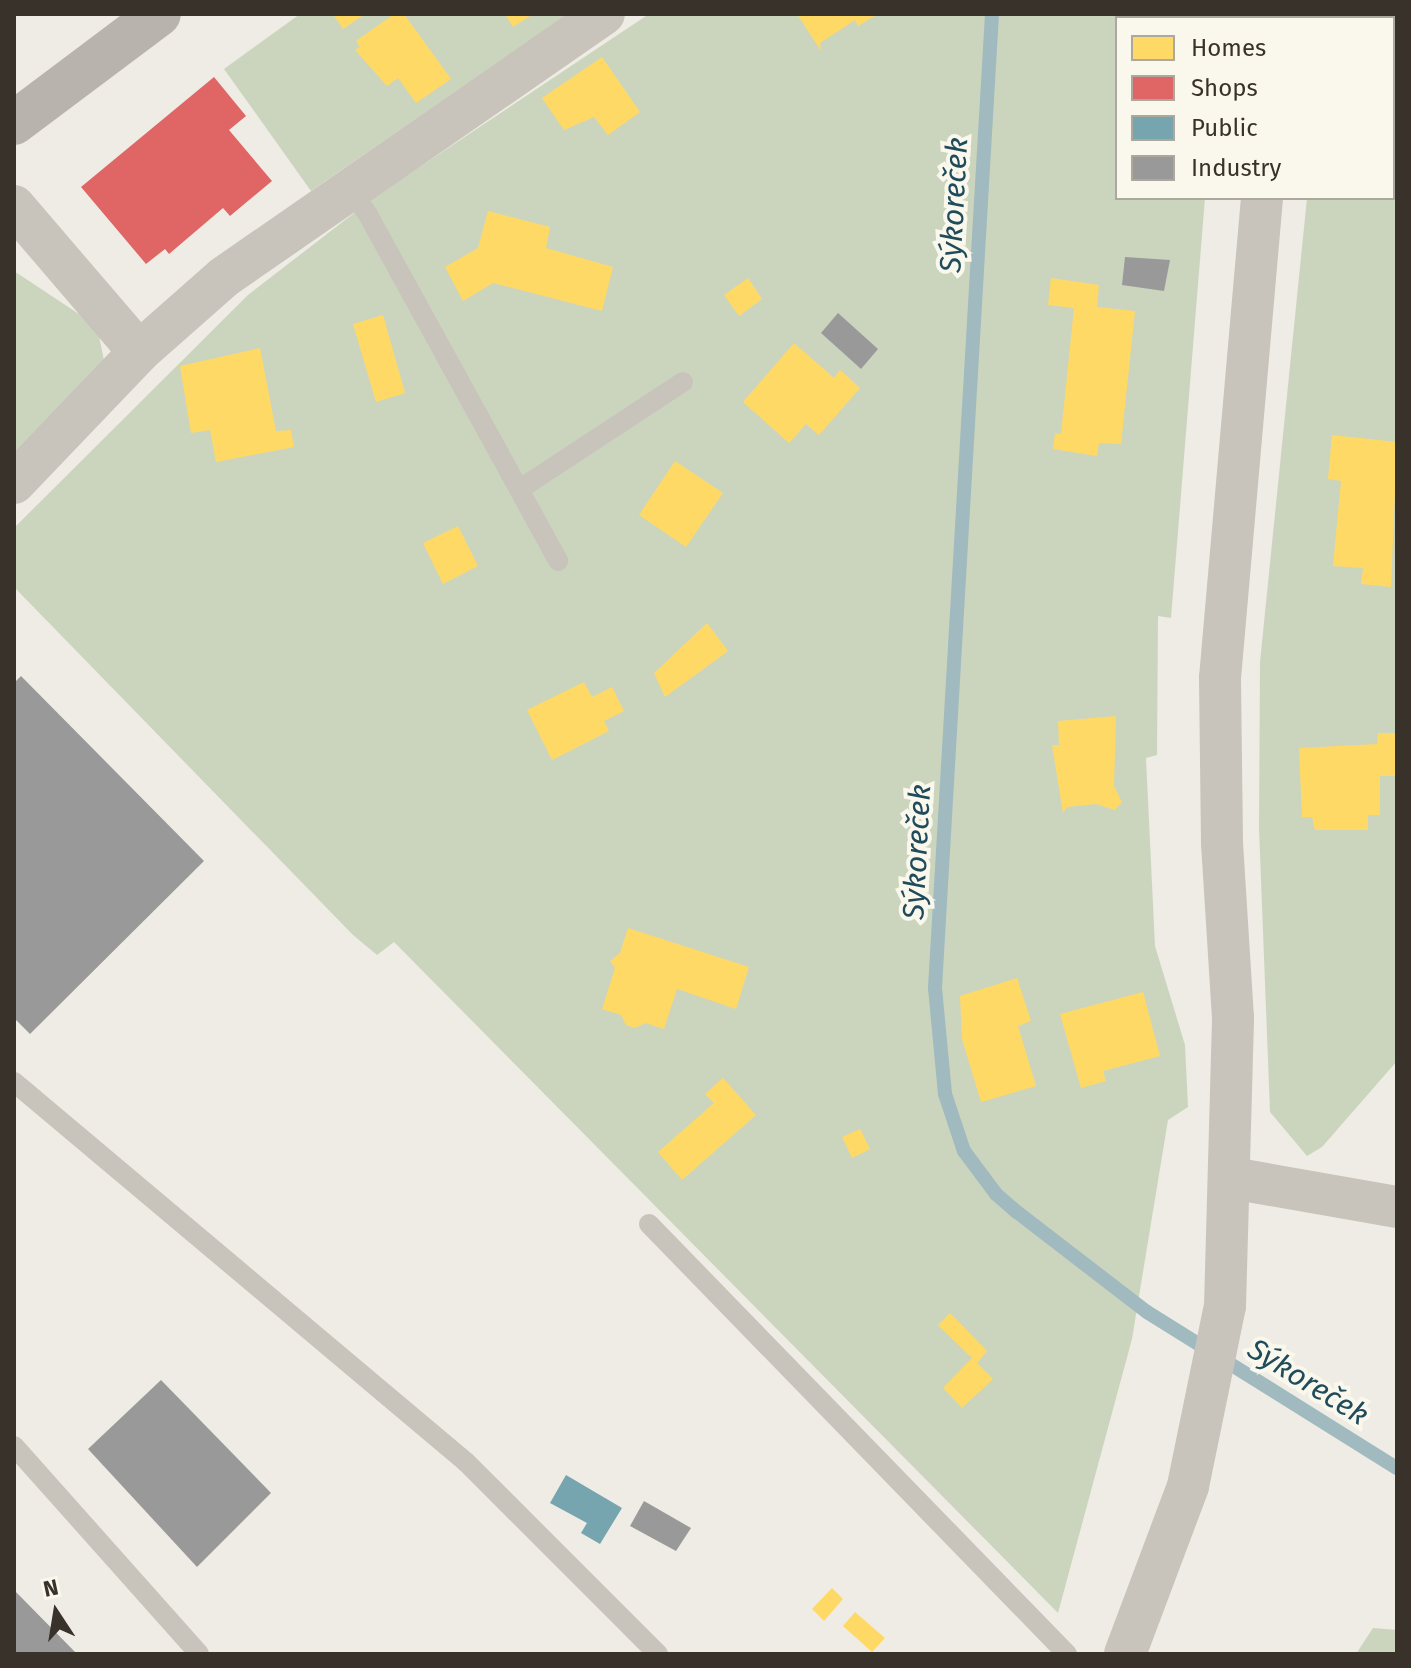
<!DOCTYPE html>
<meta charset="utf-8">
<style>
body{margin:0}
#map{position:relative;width:1411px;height:1668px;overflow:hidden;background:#eeece4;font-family:"Fira Sans",sans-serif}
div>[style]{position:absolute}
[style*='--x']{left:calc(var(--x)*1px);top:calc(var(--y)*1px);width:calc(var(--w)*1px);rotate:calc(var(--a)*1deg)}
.green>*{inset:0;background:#cbd5be}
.homes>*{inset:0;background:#ffd966}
.shops>*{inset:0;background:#e06666}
.public>*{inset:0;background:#76a5af}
.industry>*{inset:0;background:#999}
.stream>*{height:14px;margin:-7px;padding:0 7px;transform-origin:7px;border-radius:7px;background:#a0bac0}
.lane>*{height:20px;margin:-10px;padding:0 10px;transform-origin:10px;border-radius:10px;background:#c8c4bc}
.street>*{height:42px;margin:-21px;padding:0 21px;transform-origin:21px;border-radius:21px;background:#c8c4bc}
.secondary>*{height:44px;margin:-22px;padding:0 22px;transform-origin:22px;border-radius:22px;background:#b8b4ad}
span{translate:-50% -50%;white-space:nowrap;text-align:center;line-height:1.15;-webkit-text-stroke:8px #faf7ec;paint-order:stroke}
.water-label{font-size:30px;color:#1f4b5b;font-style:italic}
.frame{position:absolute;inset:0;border:16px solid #39322a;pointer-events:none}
.legend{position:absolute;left:1115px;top:16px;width:280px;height:184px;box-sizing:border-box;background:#faf7ec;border:2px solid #ada89e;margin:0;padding:10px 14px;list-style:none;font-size:24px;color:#39322a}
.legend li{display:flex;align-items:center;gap:16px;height:40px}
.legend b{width:40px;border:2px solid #ada89e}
.north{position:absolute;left:16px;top:1572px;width:80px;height:80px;-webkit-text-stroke:6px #faf7ec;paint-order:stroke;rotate:348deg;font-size:22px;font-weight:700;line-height:32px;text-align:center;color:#39322a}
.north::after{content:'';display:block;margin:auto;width:28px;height:36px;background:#39322a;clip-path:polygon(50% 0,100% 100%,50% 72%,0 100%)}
</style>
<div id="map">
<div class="green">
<div style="clip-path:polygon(300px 14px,568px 14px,311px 191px,224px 69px)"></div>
<div style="clip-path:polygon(649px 14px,1220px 14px,1117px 18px,1117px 198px,1205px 198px,1171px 618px,1158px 616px,1157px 755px,1146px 758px,1155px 946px,1185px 1045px,1188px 1107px,1168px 1120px,1132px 1339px,1058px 1613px,394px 942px,377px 955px,353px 935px,14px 587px,14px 528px,248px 295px,376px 196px)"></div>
<div style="clip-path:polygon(1314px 14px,1397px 14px,1397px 1061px,1322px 1147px,1307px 1156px,1270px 1112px,1259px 828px,1260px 662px,1307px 198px,1393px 198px,1393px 18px)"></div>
<div style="clip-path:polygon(14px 271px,97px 326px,107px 375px,14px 480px)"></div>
<div style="clip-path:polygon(1373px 1628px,1397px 1630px,1397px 1654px,1356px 1654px)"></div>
</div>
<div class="homes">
<div style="clip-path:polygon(333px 14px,365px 14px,343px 29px)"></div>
<div style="clip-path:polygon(394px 14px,404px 14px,451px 79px,416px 103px,398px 78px,387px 86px,355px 50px,360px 47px,356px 41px)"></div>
<div style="clip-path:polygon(505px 14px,533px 14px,513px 27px)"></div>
<div style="clip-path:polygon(797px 14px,878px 14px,858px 26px,855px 20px,820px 43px,821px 51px)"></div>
<div style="clip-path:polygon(1397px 28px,1397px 111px,1393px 112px,1393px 29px)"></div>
<div style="clip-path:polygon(602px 57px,640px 112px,608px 135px,594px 117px,564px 130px,542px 98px)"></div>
<div style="clip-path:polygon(488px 211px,550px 227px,546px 248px,613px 267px,602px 311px,493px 283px,463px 301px,445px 267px,478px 248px)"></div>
<div style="clip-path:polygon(748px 278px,762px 299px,739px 316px,724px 295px)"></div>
<div style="clip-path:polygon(1051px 278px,1099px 285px,1097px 307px,1135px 311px,1121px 444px,1099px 443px,1097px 456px,1053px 449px,1055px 433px,1061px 434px,1074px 308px,1048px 305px)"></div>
<div style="clip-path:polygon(383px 315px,405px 393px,376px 402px,353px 324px)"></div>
<div style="clip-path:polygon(794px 343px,834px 378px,840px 370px,860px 388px,819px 435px,806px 424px,789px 443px,743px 402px)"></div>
<div style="clip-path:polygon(260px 348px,276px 431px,291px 430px,294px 447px,216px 462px,210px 430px,191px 433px,180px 366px)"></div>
<div style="clip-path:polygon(1332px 435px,1397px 442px,1391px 587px,1361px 584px,1363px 568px,1333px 566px,1341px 481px,1328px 479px)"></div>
<div style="clip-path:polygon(675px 461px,723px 493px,686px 547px,639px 515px)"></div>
<div style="clip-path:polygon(458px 526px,478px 566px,443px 584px,423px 543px)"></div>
<div style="clip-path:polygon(707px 623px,728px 651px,665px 697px,654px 673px)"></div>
<div style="clip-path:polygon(584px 682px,592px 697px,612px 687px,624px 711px,604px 721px,609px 731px,552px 760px,527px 710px)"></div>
<div style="clip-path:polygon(1116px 716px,1114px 786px,1122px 802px,1115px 810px,1096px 804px,1067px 807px,1063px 813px,1052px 745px,1059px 745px,1058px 721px)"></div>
<div style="clip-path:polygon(1378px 733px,1397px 733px,1397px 776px,1380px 776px,1380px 815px,1368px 815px,1368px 830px,1315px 830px,1312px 817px,1302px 817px,1299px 748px,1377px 744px)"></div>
<div style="clip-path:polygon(628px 928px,749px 967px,736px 1009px,677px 989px,664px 1029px,645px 1023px,635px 1028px,626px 1025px,621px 1015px,602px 1009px,615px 968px,610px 961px,620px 953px)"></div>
<div style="clip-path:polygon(1017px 978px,1031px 1021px,1018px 1026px,1036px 1086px,981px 1102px,962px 1039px,960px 996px)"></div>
<div style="clip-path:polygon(1143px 992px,1160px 1056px,1103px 1071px,1106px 1081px,1081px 1088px,1060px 1014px)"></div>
<div style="clip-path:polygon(723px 1078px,756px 1115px,682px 1180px,658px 1152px,714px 1103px,705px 1094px)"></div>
<div style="clip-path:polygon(860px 1129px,870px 1149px,852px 1158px,842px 1137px)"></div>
<div style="clip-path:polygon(950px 1313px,987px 1351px,977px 1363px,993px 1379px,962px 1408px,943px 1388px,972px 1358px,938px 1325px)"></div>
<div style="clip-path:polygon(832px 1588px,843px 1599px,824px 1621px,812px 1609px)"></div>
<div style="clip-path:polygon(855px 1612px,885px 1638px,872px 1652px,843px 1626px)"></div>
</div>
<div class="shops">
<div style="clip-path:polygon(214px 77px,246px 116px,229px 130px,272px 181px,230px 216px,223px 208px,169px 254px,165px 249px,146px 264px,81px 187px)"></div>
</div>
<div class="public">
<div style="clip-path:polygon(566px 1475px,622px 1508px,600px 1544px,581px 1533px,587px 1523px,550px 1503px)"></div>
</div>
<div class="industry">
<div style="clip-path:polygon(1125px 257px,1170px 260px,1164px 291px,1122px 285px)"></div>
<div style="clip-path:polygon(838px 313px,878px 349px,861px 369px,821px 333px)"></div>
<div style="clip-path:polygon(21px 676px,204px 861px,30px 1034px,14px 1018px,14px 683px)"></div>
<div style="clip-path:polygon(161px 1380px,271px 1493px,197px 1567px,88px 1449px)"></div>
<div style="clip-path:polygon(644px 1501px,691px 1528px,676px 1551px,630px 1526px)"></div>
<div style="clip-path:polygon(14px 1590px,77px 1654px,14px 1654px)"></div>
</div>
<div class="stream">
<div style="--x:992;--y:14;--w:976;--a:93.35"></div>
<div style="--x:935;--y:988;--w:106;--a:84.6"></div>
<div style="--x:945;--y:1094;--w:60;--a:71.6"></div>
<div style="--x:964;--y:1151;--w:54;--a:53.3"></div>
<div style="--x:996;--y:1194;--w:28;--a:41"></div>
<div style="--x:1017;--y:1212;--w:164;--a:37.6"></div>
<div style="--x:1147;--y:1312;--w:295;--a:32"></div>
</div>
<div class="lane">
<div style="--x:348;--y:187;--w:32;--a:54"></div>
<div style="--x:367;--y:213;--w:397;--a:61.2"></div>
<div style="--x:520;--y:489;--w:195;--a:-33.3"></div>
<div style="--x:14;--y:1082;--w:591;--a:40.05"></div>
<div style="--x:466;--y:1462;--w:272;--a:45"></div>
<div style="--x:649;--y:1224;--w:600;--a:45.81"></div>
<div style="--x:14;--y:1446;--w:278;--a:48.3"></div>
</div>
<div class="street">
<div style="--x:1272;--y:14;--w:4;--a:90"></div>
<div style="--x:14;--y:206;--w:192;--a:49.4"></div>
<div style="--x:14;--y:483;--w:181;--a:-46.3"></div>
<div style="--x:139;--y:352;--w:113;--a:-41.4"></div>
<div style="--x:224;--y:277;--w:462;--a:-34.7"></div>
<div style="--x:1232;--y:1178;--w:168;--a:10"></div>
<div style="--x:1125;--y:1654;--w:179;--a:-69.4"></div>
<div style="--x:1188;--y:1486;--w:184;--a:-78.4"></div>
<div style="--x:1225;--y:1306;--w:288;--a:-88.4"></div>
<div style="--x:1233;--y:1018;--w:175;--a:-93.6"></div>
<div style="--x:1222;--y:843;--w:165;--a:-90.7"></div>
<div style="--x:1220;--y:678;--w:482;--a:-85"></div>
</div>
<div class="secondary">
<div style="--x:14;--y:123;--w:181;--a:-36.9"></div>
</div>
<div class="water-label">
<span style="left:954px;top:205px;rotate:-87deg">Sýkoreček</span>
<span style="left:917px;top:852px;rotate:-87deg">Sýkoreček</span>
<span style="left:1308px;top:1382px;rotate:32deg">Sýkoreček</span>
</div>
<div class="frame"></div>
<ul class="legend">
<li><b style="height:22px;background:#ffd966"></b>Homes</li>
<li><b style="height:22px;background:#e06666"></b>Shops</li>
<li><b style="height:22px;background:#76a5af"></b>Public</li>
<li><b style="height:22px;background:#999"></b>Industry</li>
</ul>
<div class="north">N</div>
</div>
